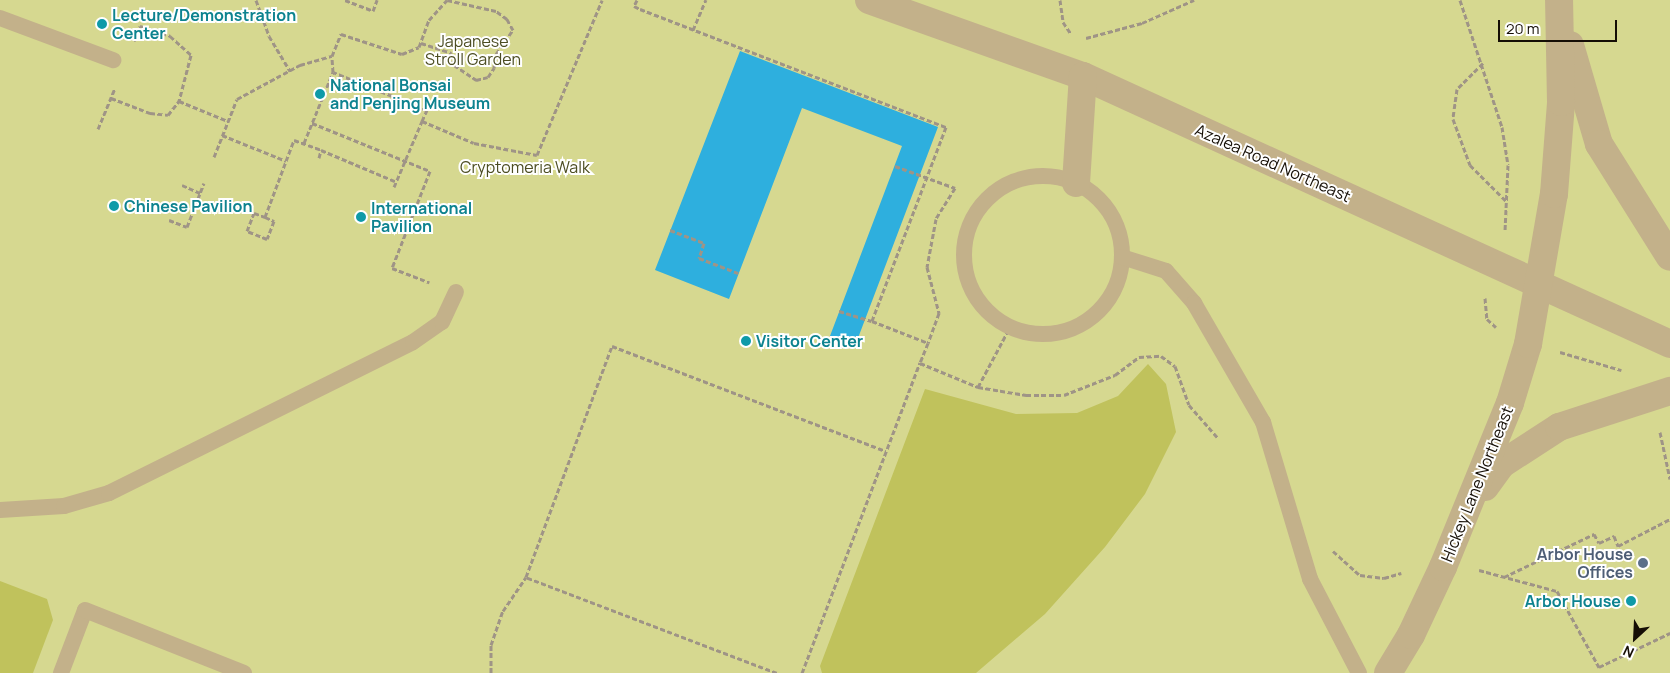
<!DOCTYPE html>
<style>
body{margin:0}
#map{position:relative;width:1670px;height:673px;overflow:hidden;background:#fcefdd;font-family:Manrope,sans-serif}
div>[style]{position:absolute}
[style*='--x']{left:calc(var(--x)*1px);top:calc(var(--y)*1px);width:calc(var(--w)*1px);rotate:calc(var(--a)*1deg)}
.green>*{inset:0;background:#d6d890}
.forest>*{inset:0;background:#c0c25c}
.water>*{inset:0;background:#2eafde}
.path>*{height:3px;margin-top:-1.5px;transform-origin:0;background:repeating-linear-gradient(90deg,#9f9486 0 5px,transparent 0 7.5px)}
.lane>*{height:16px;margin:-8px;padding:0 8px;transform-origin:8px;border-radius:8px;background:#c3b18a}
.lane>.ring{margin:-8px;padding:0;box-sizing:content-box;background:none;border:16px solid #c3b18a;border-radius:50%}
.street>*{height:28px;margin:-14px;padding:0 14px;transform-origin:14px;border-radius:14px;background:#c3b18a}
.dots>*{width:14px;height:14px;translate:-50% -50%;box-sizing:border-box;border:2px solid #fff;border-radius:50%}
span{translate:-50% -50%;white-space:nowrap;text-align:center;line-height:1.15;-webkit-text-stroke:4px #fff;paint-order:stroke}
.culture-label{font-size:16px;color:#0d838f;font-weight:700}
.left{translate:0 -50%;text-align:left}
.right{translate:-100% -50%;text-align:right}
.park-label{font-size:16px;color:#4c4d22}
.street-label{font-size:16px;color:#150e05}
.service-label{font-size:16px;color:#4e5e75;font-weight:700}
.north{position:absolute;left:1610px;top:613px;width:50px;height:50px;-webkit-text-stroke:4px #fff;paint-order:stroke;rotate:205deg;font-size:14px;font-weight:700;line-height:20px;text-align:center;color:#150e05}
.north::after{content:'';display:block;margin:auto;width:18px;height:22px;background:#150e05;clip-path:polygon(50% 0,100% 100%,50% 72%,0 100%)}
.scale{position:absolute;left:1498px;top:20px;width:119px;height:22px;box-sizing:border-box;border:2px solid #150e05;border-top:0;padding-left:6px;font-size:15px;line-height:18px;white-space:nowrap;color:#150e05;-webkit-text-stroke:4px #fff;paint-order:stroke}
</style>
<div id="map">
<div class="green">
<div style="clip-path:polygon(0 0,1670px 0,1670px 673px,0 673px)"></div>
</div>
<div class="forest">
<div style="clip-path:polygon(1148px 364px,1166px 384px,1176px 432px,1145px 494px,1105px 547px,1045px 614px,976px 673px,822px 673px,820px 666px,925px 389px,1016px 414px,1077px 413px,1118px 396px)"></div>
<div style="clip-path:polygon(0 581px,47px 599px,53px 620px,33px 673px,0 673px)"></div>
</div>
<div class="water">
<div style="clip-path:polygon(740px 51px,938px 127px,855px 346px,830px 336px,902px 146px,802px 108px,729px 299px,655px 270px)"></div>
</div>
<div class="path">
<div style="--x:256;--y:0;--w:38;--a:70"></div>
<div style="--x:269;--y:36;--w:41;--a:59"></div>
<div style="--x:345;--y:0;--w:30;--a:21"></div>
<div style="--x:373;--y:11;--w:12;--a:-70"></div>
<div style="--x:637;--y:0;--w:7;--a:117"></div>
<div style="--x:634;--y:6;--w:7;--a:27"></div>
<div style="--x:640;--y:9;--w:328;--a:21.1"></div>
<div style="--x:946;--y:127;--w:208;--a:110.9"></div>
<div style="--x:872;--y:321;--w:60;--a:21.4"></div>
<div style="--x:928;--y:343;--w:22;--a:112"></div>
<div style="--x:1060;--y:0;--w:22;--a:82"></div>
<div style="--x:1063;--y:22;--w:14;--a:56"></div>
<div style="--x:1460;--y:0;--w:134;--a:71.7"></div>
<div style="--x:1502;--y:127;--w:38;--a:81"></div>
<div style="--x:1508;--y:165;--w:67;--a:92.6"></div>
<div style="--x:693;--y:30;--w:33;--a:-67"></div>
<div style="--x:1086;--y:38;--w:58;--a:-15"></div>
<div style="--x:1142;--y:23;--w:57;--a:-23.9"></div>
<div style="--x:134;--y:41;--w:16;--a:-68"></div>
<div style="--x:140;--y:26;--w:32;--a:18"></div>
<div style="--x:170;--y:36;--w:28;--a:42"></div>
<div style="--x:191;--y:55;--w:48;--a:104.6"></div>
<div style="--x:179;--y:101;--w:53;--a:22.2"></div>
<div style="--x:421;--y:43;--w:32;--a:18"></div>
<div style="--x:451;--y:53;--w:12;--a:76"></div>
<div style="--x:454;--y:65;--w:27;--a:34"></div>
<div style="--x:476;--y:80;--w:12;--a:-14"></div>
<div style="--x:488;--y:77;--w:11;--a:-56"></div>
<div style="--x:494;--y:68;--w:14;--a:-82"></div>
<div style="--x:496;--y:54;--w:29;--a:-55"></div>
<div style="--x:513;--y:30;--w:13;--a:-119"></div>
<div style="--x:507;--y:19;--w:14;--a:-144"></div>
<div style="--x:496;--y:11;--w:50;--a:-167.3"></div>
<div style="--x:1483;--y:63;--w:37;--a:135"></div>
<div style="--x:1457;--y:89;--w:30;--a:98"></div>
<div style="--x:1453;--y:119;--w:49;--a:69.7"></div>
<div style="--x:1470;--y:165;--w:51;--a:45"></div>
<div style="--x:111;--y:98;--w:42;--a:21"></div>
<div style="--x:150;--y:113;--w:18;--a:6"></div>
<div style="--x:168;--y:115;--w:18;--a:-52"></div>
<div style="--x:422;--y:121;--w:12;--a:-66"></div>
<div style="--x:427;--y:110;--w:101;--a:-158"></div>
<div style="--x:333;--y:72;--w:16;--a:-94"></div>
<div style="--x:332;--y:56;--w:24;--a:-68"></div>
<div style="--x:341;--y:34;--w:64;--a:18.2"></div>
<div style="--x:402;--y:54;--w:18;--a:-22"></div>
<div style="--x:419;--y:47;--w:29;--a:-70"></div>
<div style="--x:429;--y:20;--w:27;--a:-48"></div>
<div style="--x:312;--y:123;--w:127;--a:22.1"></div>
<div style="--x:430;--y:171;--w:104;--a:111.4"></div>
<div style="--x:392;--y:268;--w:40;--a:21"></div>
<div style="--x:98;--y:129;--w:44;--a:-67.5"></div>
<div style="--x:222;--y:135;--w:69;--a:22.1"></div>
<div style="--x:304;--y:143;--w:77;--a:-67.8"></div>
<div style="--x:214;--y:157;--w:62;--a:-68.4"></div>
<div style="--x:237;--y:99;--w:72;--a:-28.4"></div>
<div style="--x:300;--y:65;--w:33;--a:-16"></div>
<div style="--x:319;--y:158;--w:8;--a:-76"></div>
<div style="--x:321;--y:150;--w:82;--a:22.8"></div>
<div style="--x:895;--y:166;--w:64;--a:20.1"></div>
<div style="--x:955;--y:188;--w:36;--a:122"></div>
<div style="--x:936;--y:219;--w:49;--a:100.6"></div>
<div style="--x:927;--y:267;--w:48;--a:75.4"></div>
<div style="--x:939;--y:313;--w:32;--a:110"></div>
<div style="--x:182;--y:185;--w:20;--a:24"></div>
<div style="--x:394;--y:187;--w:72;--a:-67"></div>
<div style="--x:422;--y:121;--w:56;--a:22.9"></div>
<div style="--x:474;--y:143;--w:64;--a:10.8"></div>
<div style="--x:537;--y:155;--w:168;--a:-67.2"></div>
<div style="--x:265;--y:217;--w:10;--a:24"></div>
<div style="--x:274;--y:221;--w:19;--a:111"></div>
<div style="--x:267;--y:239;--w:22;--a:-158"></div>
<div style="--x:247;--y:231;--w:19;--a:-69"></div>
<div style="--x:254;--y:213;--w:12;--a:20"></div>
<div style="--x:265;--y:217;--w:82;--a:-69.4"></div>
<div style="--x:294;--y:140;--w:29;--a:20"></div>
<div style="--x:169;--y:220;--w:19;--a:21"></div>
<div style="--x:187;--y:227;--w:47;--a:-68.9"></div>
<div style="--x:670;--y:230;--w:36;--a:21"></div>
<div style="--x:704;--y:243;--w:16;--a:108"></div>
<div style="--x:699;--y:258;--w:42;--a:21"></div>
<div style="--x:1485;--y:298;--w:21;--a:85"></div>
<div style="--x:1487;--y:319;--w:12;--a:42"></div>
<div style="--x:839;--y:311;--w:34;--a:17"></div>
<div style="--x:1560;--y:352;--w:64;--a:16.4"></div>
<div style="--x:978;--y:387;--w:68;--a:-61.9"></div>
<div style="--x:1660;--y:432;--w:48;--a:78"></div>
<div style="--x:1333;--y:551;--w:36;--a:42"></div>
<div style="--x:1360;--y:575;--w:24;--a:7"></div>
<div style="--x:1384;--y:578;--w:18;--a:-16"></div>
<div style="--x:1479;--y:570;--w:81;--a:15.1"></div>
<div style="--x:1557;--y:591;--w:87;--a:61.1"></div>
<div style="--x:1599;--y:667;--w:79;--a:-25.6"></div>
<div style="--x:1504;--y:577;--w:100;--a:-25.5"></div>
<div style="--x:1594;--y:534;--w:10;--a:61"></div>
<div style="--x:1599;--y:543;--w:17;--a:-25"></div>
<div style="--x:1614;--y:536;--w:11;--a:68"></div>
<div style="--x:1618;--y:546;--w:59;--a:-27.4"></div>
<div style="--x:491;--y:673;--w:28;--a:-90"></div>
<div style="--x:491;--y:645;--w:36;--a:-71"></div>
<div style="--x:503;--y:611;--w:41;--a:-55.9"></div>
<div style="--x:777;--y:673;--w:269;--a:-159.1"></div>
<div style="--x:526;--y:577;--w:246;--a:-69.6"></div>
<div style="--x:612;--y:346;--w:293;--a:21"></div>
<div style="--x:802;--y:673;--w:332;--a:-69.2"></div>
<div style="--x:920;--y:363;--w:63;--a:22.5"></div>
<div style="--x:978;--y:387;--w:49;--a:9.5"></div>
<div style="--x:1026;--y:395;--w:38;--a:0"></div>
<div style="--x:1064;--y:395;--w:55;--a:-21.4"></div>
<div style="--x:1115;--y:375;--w:30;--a:-37"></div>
<div style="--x:1139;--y:357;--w:22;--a:-3"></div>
<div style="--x:1161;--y:356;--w:17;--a:36"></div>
<div style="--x:1175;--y:366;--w:41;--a:70.3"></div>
<div style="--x:1189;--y:405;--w:43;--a:48.8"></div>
</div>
<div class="lane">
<div style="--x:0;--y:18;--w:121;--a:20.4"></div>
<div class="ring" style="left:964px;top:176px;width:142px;height:142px"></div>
<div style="--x:1122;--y:257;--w:46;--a:17.7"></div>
<div style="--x:1166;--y:271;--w:43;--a:48.8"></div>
<div style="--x:1194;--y:303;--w:138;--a:59.9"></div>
<div style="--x:1263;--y:422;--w:164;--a:73.3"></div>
<div style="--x:1310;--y:579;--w:106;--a:62.5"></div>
<div style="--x:0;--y:510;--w:64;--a:-3.6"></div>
<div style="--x:64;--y:506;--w:47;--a:-16.1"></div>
<div style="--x:109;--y:493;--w:339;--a:-26.4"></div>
<div style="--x:413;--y:342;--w:35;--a:-35"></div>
<div style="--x:442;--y:322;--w:33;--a:-65"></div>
<div style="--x:61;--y:673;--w:67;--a:-69.1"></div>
<div style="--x:85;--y:610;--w:171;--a:21.6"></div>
</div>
<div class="street">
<div style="--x:869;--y:0;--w:227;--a:19.6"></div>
<div style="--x:1083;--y:76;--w:645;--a:24.54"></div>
<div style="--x:1570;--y:45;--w:103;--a:73.7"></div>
<div style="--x:1599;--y:144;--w:133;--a:57.9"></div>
<div style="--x:1076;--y:183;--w:107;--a:-86.3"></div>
<div style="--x:1485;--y:487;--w:29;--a:-54"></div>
<div style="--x:1502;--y:464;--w:68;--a:-33"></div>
<div style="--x:1559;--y:427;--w:117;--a:-18"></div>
<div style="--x:1388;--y:673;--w:44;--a:-58.8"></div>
<div style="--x:1411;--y:635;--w:75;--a:-64.8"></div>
<div style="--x:1443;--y:567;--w:177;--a:-67.8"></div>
<div style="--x:1510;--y:403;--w:62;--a:-73"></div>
<div style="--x:1528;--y:344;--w:152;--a:-80.2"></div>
<div style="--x:1554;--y:194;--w:92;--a:-85.6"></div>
<div style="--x:1561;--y:102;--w:102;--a:-91.1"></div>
</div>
<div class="dots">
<div style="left:102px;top:24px;background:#0f9aa8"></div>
<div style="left:320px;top:94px;background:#0f9aa8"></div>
<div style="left:114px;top:206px;background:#0f9aa8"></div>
<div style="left:361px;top:217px;background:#0f9aa8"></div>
<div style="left:746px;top:341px;background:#0f9aa8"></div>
<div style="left:1643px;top:563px;background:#5c6f8a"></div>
<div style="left:1631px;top:601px;background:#0f9aa8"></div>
</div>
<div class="culture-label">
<span class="left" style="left:112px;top:24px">Lecture/Demonstration<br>Center</span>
<span class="left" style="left:330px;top:94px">National Bonsai<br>and Penjing Museum</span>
<span class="left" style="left:124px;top:206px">Chinese Pavilion</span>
<span class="left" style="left:371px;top:217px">International<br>Pavilion</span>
<span class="left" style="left:756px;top:341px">Visitor Center</span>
<span class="right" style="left:1621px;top:601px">Arbor House</span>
</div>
<div class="park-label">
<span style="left:473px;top:50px">Japanese<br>Stroll Garden</span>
<span style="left:525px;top:167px">Cryptomeria Walk</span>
</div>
<div class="street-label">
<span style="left:1273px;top:163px;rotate:24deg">Azalea Road Northeast</span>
<span style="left:1477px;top:484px;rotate:-68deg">Hickey Lane Northeast</span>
</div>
<div class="service-label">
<span class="right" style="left:1633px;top:563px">Arbor House<br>Offices</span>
</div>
<div class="north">N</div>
<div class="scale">20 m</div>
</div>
